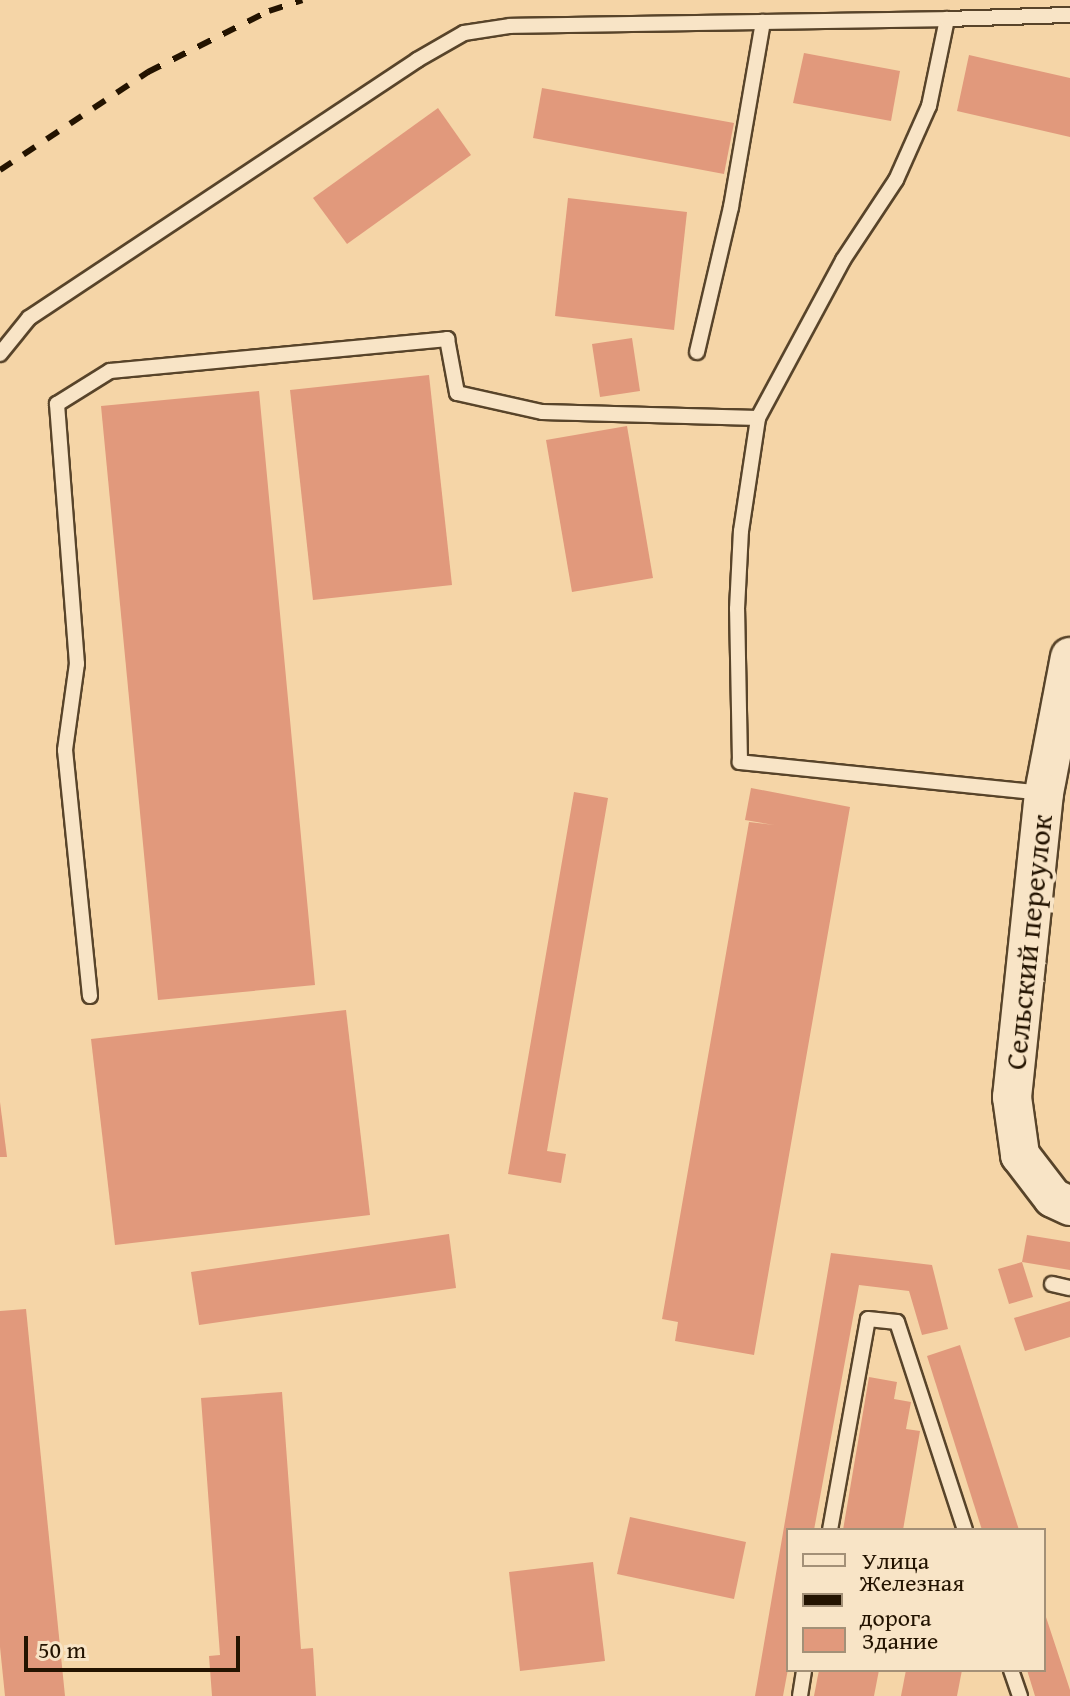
<!DOCTYPE html>
<meta charset="utf-8">
<style>
body{margin:0}
#map{position:relative;width:1070px;height:1696px;overflow:hidden;background:#f5d5a7;font-family:"Gentium Book Plus",serif}
div>[style]{position:absolute}
[style*='--x']{left:calc(var(--x)*1px);top:calc(var(--y)*1px);width:calc(var(--w)*1px);rotate:calc(var(--a)*1deg)}
.building>*{inset:0;background:#e1997c}
.roads{filter:drop-shadow(2px 0 #58442a) drop-shadow(-2px 0 #58442a) drop-shadow(0 2px #58442a) drop-shadow(0 -2px #58442a)}
.lane>*{height:14px;margin:-7px;padding:0 7px;transform-origin:7px;border-radius:7px;background:#f8e4c6}
.secondary>*{height:38px;margin:-19px;padding:0 19px;transform-origin:19px;border-radius:19px;background:#f8e4c6}
.rail>*{height:6px;margin-top:-3px;transform-origin:0;background:repeating-linear-gradient(90deg,#231300 0 14px,transparent 0 28px)}
span{translate:-50% -50%;white-space:nowrap;text-align:center;line-height:1.15;-webkit-text-stroke:8px #f8e4c6;paint-order:stroke}
.street-label{font-size:30px;color:#231300}
.legend{position:absolute;left:786px;top:1528px;width:260px;height:144px;box-sizing:border-box;background:#f8e4c6;border:2px solid #a39077;margin:0;padding:10px 14px;list-style:none;font-size:24px;color:#231300}
.legend li{display:flex;align-items:center;gap:16px;height:40px}
.legend b{width:40px;border:2px solid #a39077}
.scale{position:absolute;left:24px;top:1636px;width:216px;height:36px;box-sizing:border-box;border:4px solid #231300;border-top:0;padding-left:10px;font-size:24px;line-height:28px;white-space:nowrap;color:#231300;-webkit-text-stroke:6px #f8e4c6;paint-order:stroke}
</style>
<div id="map">
<div class="building">
<div style="clip-path:polygon(804px 53px,900px 71px,891px 121px,793px 103px)"></div>
<div style="clip-path:polygon(969px 55px,1070px 78px,1070px 137px,957px 111px)"></div>
<div style="clip-path:polygon(542px 88px,734px 123px,724px 174px,533px 138px)"></div>
<div style="clip-path:polygon(438px 108px,471px 155px,347px 244px,313px 198px)"></div>
<div style="clip-path:polygon(568px 198px,687px 212px,674px 330px,555px 316px)"></div>
<div style="clip-path:polygon(632px 338px,640px 391px,600px 397px,592px 344px)"></div>
<div style="clip-path:polygon(429px 375px,452px 585px,313px 600px,290px 390px)"></div>
<div style="clip-path:polygon(259px 391px,315px 985px,158px 1000px,101px 406px)"></div>
<div style="clip-path:polygon(627px 426px,653px 578px,572px 592px,546px 440px)"></div>
<div style="clip-path:polygon(751px 788px,850px 807px,754px 1355px,675px 1341px,678px 1322px,662px 1319px,749px 822px,774px 825px,745px 820px)"></div>
<div style="clip-path:polygon(574px 792px,608px 798px,547px 1151px,566px 1154px,561px 1183px,508px 1174px)"></div>
<div style="clip-path:polygon(346px 1010px,370px 1215px,115px 1245px,91px 1039px)"></div>
<div style="clip-path:polygon(0 1102px,7px 1157px,0 1157px)"></div>
<div style="clip-path:polygon(449px 1234px,456px 1288px,199px 1325px,191px 1272px)"></div>
<div style="clip-path:polygon(1027px 1235px,1070px 1242px,1070px 1270px,1022px 1262px)"></div>
<div style="clip-path:polygon(831px 1253px,932px 1265px,948px 1329px,922px 1335px,909px 1291px,859px 1285px,814px 1530px,788px 1530px,788px 1669px,783px 1696px,755px 1696px)"></div>
<div style="clip-path:polygon(1022px 1262px,1033px 1297px,1009px 1304px,998px 1269px)"></div>
<div style="clip-path:polygon(1070px 1301px,1070px 1337px,1025px 1351px,1014px 1318px)"></div>
<div style="clip-path:polygon(26px 1309px,65px 1696px,5px 1696px,0 1647px,0 1311px)"></div>
<div style="clip-path:polygon(960px 1345px,1019px 1530px,982px 1530px,927px 1356px)"></div>
<div style="clip-path:polygon(869px 1377px,897px 1382px,894px 1399px,911px 1402px,906px 1429px,920px 1431px,903px 1530px,843px 1530px)"></div>
<div style="clip-path:polygon(282px 1392px,301px 1649px,313px 1648px,316px 1696px,212px 1696px,209px 1656px,220px 1655px,201px 1398px)"></div>
<div style="clip-path:polygon(630px 1517px,746px 1542px,734px 1599px,617px 1574px)"></div>
<div style="clip-path:polygon(593px 1562px,605px 1661px,520px 1671px,509px 1572px)"></div>
<div style="clip-path:polygon(1044px 1611px,1070px 1690px,1070px 1696px,1035px 1696px,1027px 1670px,1044px 1670px)"></div>
<div style="clip-path:polygon(819px 1670px,879px 1670px,874px 1696px,814px 1696px)"></div>
<div style="clip-path:polygon(906px 1670px,962px 1670px,957px 1696px,901px 1696px)"></div>
</div>
<div class="roads">
<div class="lane">
<div style="--x:697;--y:352;--w:149;--a:-76.8"></div>
<div style="--x:731;--y:207;--w:188;--a:-80.2"></div>
<div style="--x:0;--y:354;--w:46;--a:-51.1"></div>
<div style="--x:29;--y:318;--w:466;--a:-33.6"></div>
<div style="--x:417;--y:60;--w:54;--a:-29.9"></div>
<div style="--x:464;--y:33;--w:47;--a:-8.7"></div>
<div style="--x:510;--y:26;--w:437;--a:-0.9"></div>
<div style="--x:1044;--y:793;--w:306;--a:-174.2"></div>
<div style="--x:740;--y:762;--w:153;--a:-91.1"></div>
<div style="--x:737;--y:609;--w:78;--a:-87.1"></div>
<div style="--x:741;--y:531;--w:114;--a:-81.4"></div>
<div style="--x:758;--y:418;--w:179;--a:-61.7"></div>
<div style="--x:843;--y:260;--w:96;--a:-56.5"></div>
<div style="--x:896;--y:180;--w:81;--a:-66"></div>
<div style="--x:929;--y:106;--w:89;--a:-78.3"></div>
<div style="--x:947;--y:19;--w:123;--a:-1.9"></div>
<div style="--x:90;--y:996;--w:247;--a:-95.8"></div>
<div style="--x:65;--y:750;--w:87;--a:-82.1"></div>
<div style="--x:77;--y:664;--w:261;--a:-94.4"></div>
<div style="--x:57;--y:404;--w:62;--a:-31.9"></div>
<div style="--x:110;--y:371;--w:339;--a:-5.4"></div>
<div style="--x:447;--y:339;--w:55;--a:79.5"></div>
<div style="--x:457;--y:393;--w:87;--a:12.6"></div>
<div style="--x:542;--y:412;--w:216;--a:1.6"></div>
<div style="--x:1052;--y:1284;--w:18;--a:13"></div>
<div style="--x:830;--y:1530;--w:214;--a:-79.8"></div>
<div style="--x:868;--y:1319;--w:29;--a:6"></div>
<div style="--x:897;--y:1322;--w:219;--a:71.9"></div>
<div style="--x:1011;--y:1670;--w:28;--a:71"></div>
<div style="--x:800;--y:1696;--w:26;--a:-81"></div>
</div>
<div class="secondary">
<div style="--x:1070;--y:657;--w:138;--a:100.8"></div>
<div style="--x:1044;--y:793;--w:306;--a:96"></div>
<div style="--x:1012;--y:1097;--w:59;--a:82.1"></div>
<div style="--x:1020;--y:1155;--w:54;--a:52.5"></div>
<div style="--x:1053;--y:1198;--w:19;--a:25"></div>
</div>
</div>
<div class="rail">
<div style="--x:0;--y:170;--w:178;--a:-33.5"></div>
<div style="--x:148;--y:72;--w:136;--a:-26.8"></div>
<div style="--x:269;--y:11;--w:35;--a:-18"></div>
</div>
<div class="street-label">
<span style="left:1028px;top:942px;rotate:-84deg">Сельский переулок</span>
</div>
<ul class="legend">
<li><b style="height:10px;background:#f8e4c6"></b>Улица</li>
<li><b style="height:10px;background:#231300"></b>Железная дорога</li>
<li><b style="height:22px;background:#e1997c"></b>Здание</li>
</ul>
<div class="scale">50 m</div>
</div>
